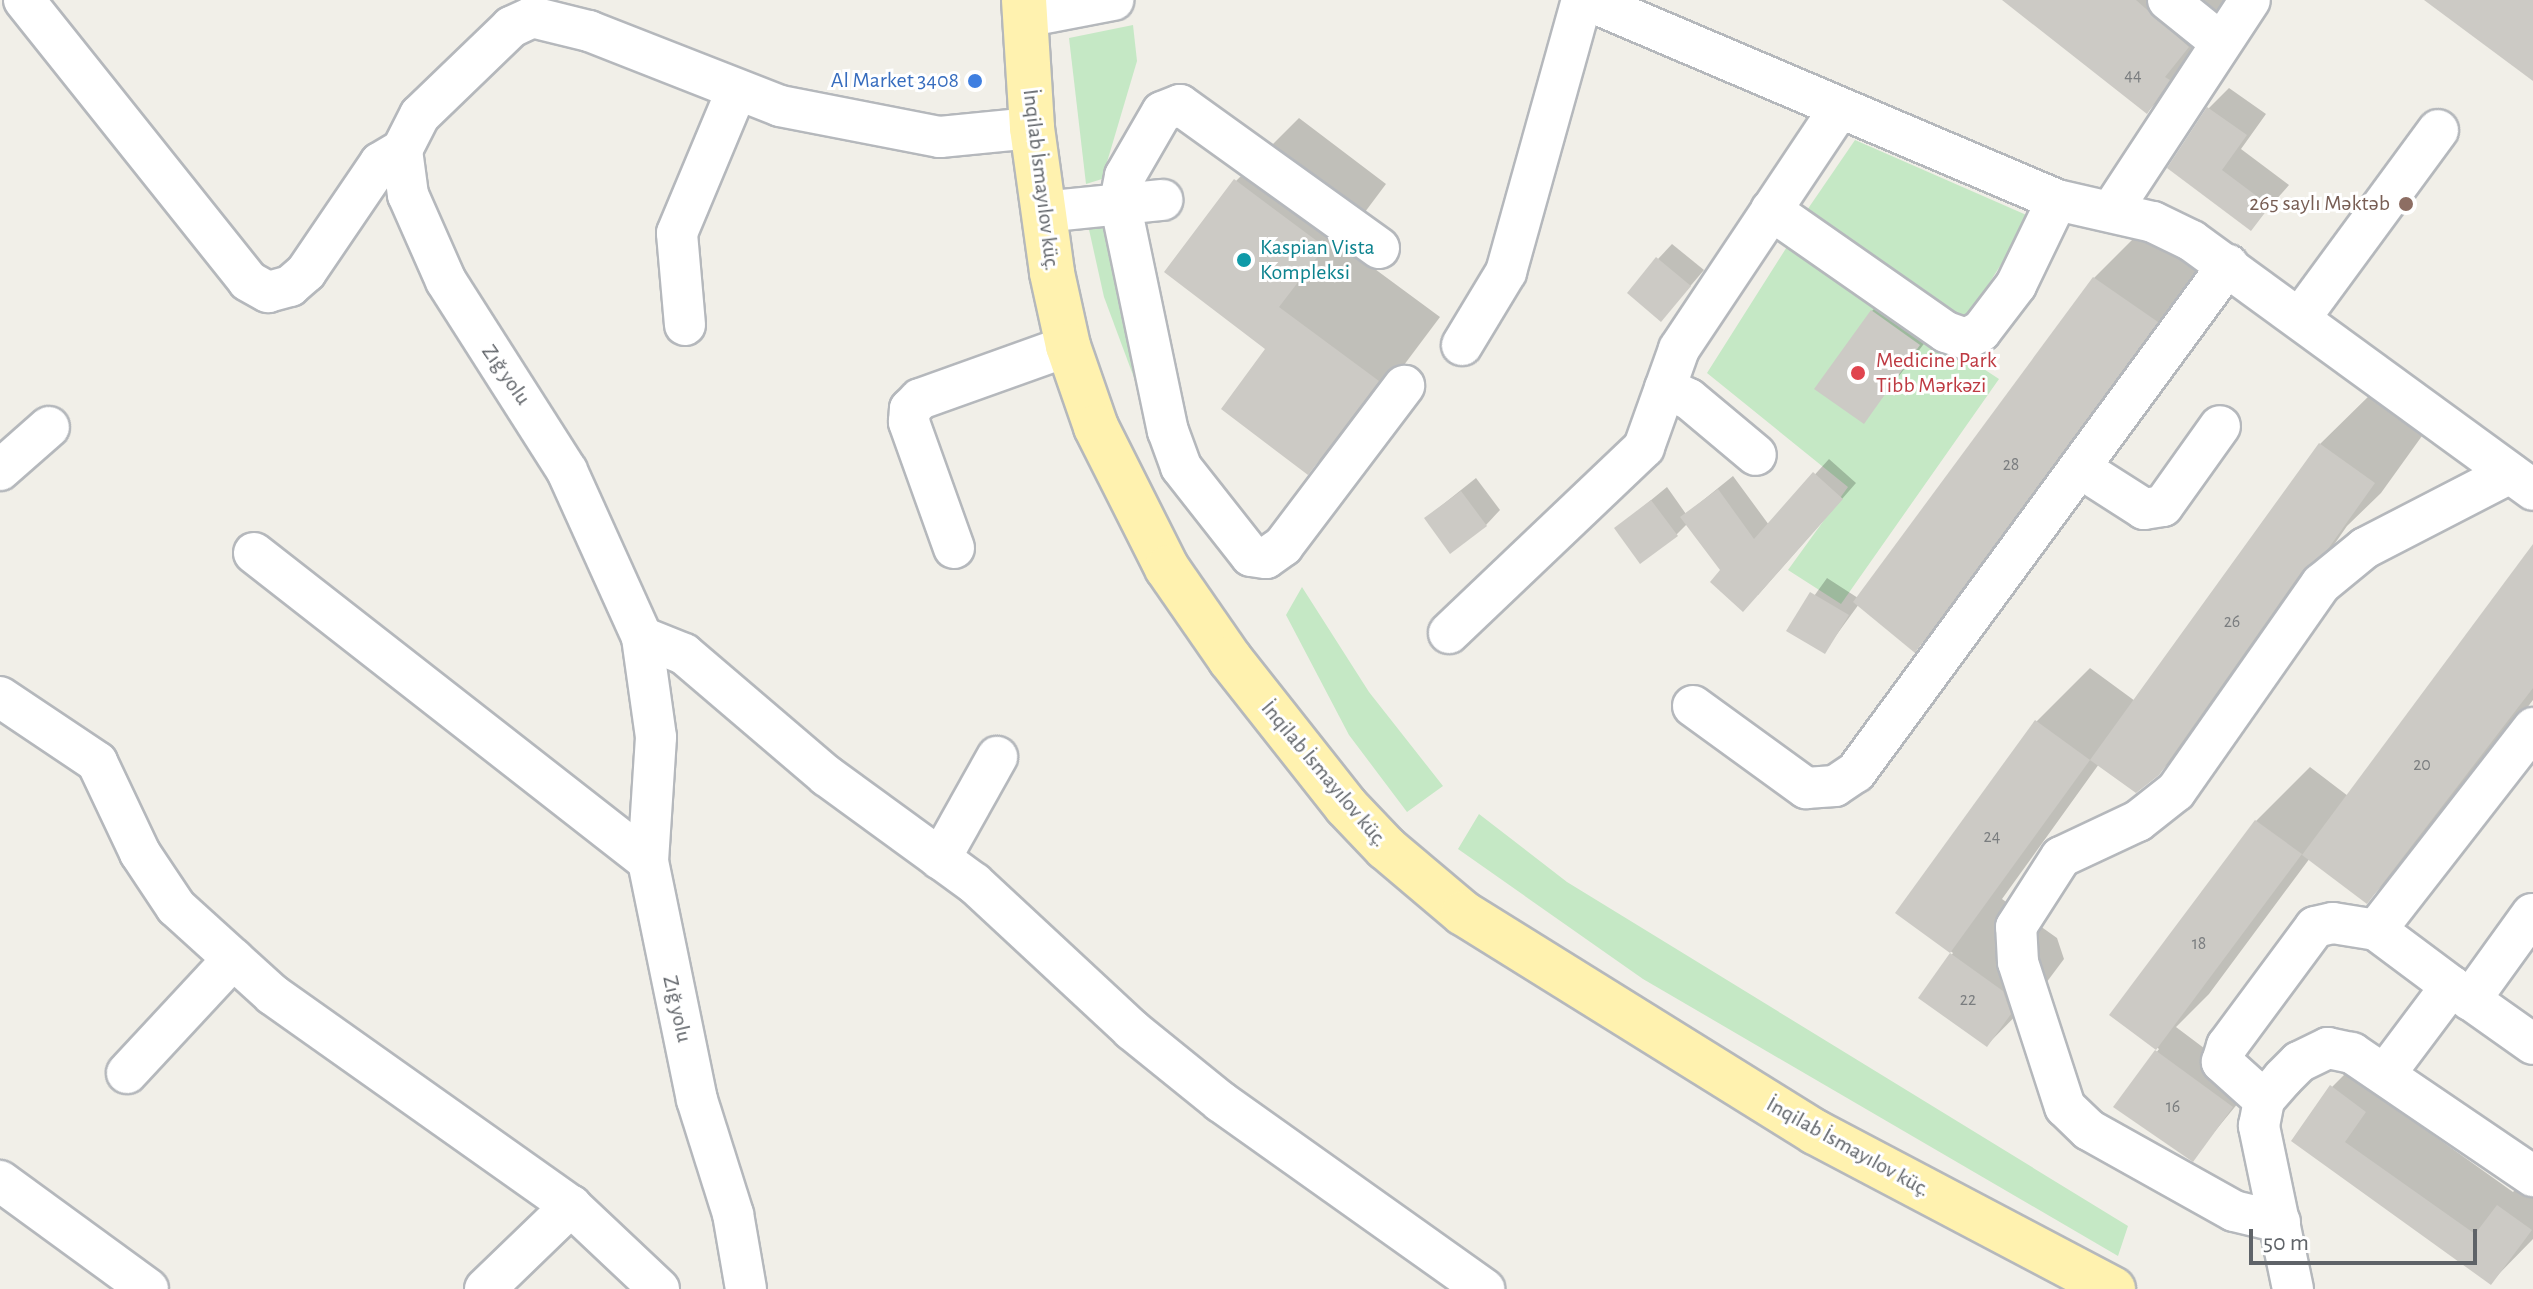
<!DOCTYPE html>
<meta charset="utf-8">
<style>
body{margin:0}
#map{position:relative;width:2533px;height:1289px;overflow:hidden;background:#f1efe8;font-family:"Alegreya Sans",sans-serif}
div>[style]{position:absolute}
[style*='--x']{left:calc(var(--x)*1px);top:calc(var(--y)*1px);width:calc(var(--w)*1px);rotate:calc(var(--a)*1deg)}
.green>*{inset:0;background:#c5e8c5}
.shadow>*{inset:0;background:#0003}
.building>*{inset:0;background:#cccac5}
.roads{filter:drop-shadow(2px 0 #b5b8bc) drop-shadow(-2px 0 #b5b8bc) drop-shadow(0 2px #b5b8bc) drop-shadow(0 -2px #b5b8bc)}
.minor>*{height:40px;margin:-20px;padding:0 20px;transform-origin:20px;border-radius:20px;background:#fff}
.major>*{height:44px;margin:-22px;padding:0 22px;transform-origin:22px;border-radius:22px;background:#fff2af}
.dots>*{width:22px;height:22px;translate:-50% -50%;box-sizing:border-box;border:4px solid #fff;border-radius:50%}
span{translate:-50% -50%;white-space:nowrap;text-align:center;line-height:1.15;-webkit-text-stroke:6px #fff;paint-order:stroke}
.number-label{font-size:18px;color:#7a7d7f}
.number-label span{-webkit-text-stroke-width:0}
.shop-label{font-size:22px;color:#366cbe}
.right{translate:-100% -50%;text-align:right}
.street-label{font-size:22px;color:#5f6368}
.education-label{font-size:22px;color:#785e54}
.culture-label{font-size:22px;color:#0d838f}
.left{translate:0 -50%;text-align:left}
.health-label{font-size:22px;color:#be3a42}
.scale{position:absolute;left:2249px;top:1229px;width:228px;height:36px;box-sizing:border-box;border:4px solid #5f6368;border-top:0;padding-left:10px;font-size:24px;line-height:28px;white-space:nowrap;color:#5f6368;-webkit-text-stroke:6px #fff;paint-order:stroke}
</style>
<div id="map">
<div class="green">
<div style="clip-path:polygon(1133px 25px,1137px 61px,1102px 179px,1086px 184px,1069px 38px)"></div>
<div style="clip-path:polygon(1855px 140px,2031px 217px,1964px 323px,1803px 216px)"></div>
<div style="clip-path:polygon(1088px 225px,1114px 227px,1143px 402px,1104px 297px)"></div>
<div style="clip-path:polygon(1790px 242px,1999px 379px,1841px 604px,1788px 570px,1848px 487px,1707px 373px)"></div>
<div style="clip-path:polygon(1302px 587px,1369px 692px,1443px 786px,1407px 812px,1349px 735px,1286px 615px)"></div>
<div style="clip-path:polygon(1479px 814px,1567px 882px,2128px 1226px,2118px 1256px,1643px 979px,1458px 849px)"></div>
</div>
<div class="shadow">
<div style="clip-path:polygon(2005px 0,2235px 0,2201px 58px,2147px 112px)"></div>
<div style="clip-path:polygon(2229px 88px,2266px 114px,2241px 149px,2289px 185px,2251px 228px,2170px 168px,2209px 108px)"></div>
<div style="clip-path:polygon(1299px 118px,1386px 184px,1341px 244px,1440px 317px,1371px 409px,1308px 472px,1236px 181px)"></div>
<div style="clip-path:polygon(2148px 224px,2210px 267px,1968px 596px,1915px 650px,1859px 604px,1824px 652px,1789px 631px,1827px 578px,1858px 598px,2094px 278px)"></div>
<div style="clip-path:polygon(1672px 244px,1704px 270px,1675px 304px,1658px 259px)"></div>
<div style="clip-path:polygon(1894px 289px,1941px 322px,1863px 422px,1872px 311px)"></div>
<div style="clip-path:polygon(2374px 391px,2427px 429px,2381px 493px,2347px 526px,2213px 719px,2158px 774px,2099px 764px,2002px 899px,2057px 938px,2064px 959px,2040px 991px,1987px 1045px,1920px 997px,1953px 953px,1898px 913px,2036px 722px,2090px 668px,2135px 701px,2320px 444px)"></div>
<div style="clip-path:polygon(1829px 459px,1856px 483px,1758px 595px,1723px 571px,1688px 523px,1676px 535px,1617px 528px,1667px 487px,1686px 514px,1733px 476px,1769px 525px)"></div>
<div style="clip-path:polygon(1476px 478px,1500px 510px,1486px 525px,1426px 518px)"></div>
<div style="clip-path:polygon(2533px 547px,2533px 700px,2421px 847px,2367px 901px,2310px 858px,2209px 994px,2176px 1027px,2253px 1085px,2192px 1159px,2116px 1107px,2159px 1049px,2112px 1015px,2256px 821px,2310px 767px,2348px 796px)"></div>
<div style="clip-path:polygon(2373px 1046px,2405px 1070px,2384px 1100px,2513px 1192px,2533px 1172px,2533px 1239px,2491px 1282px,2294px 1140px,2332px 1087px)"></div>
</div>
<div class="building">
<div style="clip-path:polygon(2002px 0,2136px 0,2189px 47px,2165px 77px,2170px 80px,2147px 114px)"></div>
<div style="clip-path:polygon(2424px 0,2533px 0,2533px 81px)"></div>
<div style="clip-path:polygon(2207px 107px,2247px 135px,2222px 170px,2270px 206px,2251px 231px,2167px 168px)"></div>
<div style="clip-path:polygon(1234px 179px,1325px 247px,1279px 307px,1379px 381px,1308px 475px,1221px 409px,1265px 349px,1164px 272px)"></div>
<div style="clip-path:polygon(1656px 257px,1691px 286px,1661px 322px,1627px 293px)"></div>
<div style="clip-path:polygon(2093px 277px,2158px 322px,1915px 653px,1853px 602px)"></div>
<div style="clip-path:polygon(1871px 310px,1920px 345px,1864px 424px,1814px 389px)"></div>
<div style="clip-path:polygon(2319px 443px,2375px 483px,2328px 549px,2302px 571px,2159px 775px,2136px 793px,2090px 760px)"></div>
<div style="clip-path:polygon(1813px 472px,1843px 499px,1743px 612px,1710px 582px,1720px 570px,1680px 517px,1718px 489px,1754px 539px)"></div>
<div style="clip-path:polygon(1461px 491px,1487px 526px,1450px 554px,1424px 518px)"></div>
<div style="clip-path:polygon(1651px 500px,1678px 536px,1640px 564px,1614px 528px)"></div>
<div style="clip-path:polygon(2533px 544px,2533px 688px,2367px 904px,2302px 855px)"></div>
<div style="clip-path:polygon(1810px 592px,1849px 615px,1825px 654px,1786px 631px)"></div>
<div style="clip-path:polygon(2035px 720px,2090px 760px,1950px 953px,1895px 913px)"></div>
<div style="clip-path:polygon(2255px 820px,2302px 854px,2156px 1050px,2109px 1015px)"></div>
<div style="clip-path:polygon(1950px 953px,2003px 991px,2011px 1014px,1987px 1047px,1918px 998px)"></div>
<div style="clip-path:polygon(2155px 1050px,2233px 1107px,2193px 1162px,2113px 1107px)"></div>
<div style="clip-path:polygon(2330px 1085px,2366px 1112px,2345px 1142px,2475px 1234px,2497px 1205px,2532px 1230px,2491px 1285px,2291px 1141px)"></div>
</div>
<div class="roads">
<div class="minor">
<div style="--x:24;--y:0;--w:359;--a:51.4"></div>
<div style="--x:248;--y:281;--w:23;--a:29"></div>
<div style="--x:268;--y:292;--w:23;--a:-15"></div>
<div style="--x:290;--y:286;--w:21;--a:-41"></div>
<div style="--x:306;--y:272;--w:132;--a:-55.8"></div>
<div style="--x:380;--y:163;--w:26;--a:-31"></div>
<div style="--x:1587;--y:0;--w:511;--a:23.05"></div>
<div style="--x:2057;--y:200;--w:98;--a:12.9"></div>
<div style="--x:2153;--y:222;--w:43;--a:26"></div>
<div style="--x:2192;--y:241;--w:422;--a:36.1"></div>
<div style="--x:2168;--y:0;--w:65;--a:38.8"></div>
<div style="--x:1024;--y:17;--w:91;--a:-10.8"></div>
<div style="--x:1771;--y:210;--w:213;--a:34.9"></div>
<div style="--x:1946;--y:332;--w:21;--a:19"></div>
<div style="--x:1966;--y:339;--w:17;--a:-28"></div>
<div style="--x:1981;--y:331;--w:58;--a:-52.7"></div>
<div style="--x:2016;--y:285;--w:94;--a:-64.2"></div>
<div style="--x:2112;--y:210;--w:251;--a:-56.7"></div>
<div style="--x:1043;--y:212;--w:120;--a:-5.8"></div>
<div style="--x:1379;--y:248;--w:245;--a:-144.3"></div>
<div style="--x:1180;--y:105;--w:19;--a:159"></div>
<div style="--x:1162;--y:112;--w:74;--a:120"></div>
<div style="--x:1125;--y:176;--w:26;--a:101"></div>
<div style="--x:1120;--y:202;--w:234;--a:78.2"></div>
<div style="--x:1168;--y:431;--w:38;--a:70"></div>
<div style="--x:1181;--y:467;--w:113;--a:51.8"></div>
<div style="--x:1251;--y:556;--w:15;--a:8"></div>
<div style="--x:1266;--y:558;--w:21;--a:-35"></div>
<div style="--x:1283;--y:546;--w:201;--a:-52.9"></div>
<div style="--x:2300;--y:318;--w:233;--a:-53.7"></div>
<div style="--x:685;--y:325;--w:92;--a:-95"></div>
<div style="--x:677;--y:233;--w:153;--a:-67.3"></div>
<div style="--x:1462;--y:345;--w:85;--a:-58.9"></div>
<div style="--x:1506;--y:272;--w:282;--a:-74.4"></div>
<div style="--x:1665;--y:388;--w:26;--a:25"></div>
<div style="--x:1689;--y:399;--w:87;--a:39.9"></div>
<div style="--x:2080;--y:468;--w:76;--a:32.6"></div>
<div style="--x:2144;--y:509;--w:19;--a:-9"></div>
<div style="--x:2163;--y:506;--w:98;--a:-54.5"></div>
<div style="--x:0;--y:470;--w:65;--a:-41.3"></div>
<div style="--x:954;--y:548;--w:134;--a:-109.7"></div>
<div style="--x:909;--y:422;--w:13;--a:-86"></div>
<div style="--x:910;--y:409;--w:14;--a:-45"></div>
<div style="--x:920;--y:399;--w:157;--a:-19.7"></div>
<div style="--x:254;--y:553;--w:500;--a:38.02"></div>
<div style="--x:1449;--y:633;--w:269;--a:-43.6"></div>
<div style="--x:1644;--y:447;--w:104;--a:-70.3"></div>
<div style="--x:1679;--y:349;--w:288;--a:-56.3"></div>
<div style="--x:642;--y:637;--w:45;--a:22"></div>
<div style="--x:684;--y:654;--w:188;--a:40.5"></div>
<div style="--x:827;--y:776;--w:182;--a:36.1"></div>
<div style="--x:974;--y:883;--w:216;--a:42.9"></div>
<div style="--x:1132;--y:1030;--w:114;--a:39"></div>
<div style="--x:1221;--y:1102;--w:323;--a:35.4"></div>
<div style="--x:0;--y:697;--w:117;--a:33.8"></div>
<div style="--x:97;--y:762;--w:101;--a:64.7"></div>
<div style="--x:140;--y:853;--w:65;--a:56.3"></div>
<div style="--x:176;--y:907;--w:131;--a:42.2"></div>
<div style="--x:273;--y:995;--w:365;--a:35.3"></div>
<div style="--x:571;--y:1206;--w:121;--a:43.3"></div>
<div style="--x:1693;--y:706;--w:140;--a:36"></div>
<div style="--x:1806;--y:788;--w:29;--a:-4"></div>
<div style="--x:1835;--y:786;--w:25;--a:-34"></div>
<div style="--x:1856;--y:772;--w:629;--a:-53.73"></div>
<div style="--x:940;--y:859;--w:117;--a:-60.8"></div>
<div style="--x:2376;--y:930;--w:94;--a:36.7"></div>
<div style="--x:2470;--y:1000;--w:106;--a:-54.2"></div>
<div style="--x:127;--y:1073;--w:156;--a:-47.1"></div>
<div style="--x:2385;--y:1074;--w:110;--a:-53.1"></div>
<div style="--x:2451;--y:986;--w:100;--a:35.3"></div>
<div style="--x:2264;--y:1100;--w:57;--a:-137.9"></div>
<div style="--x:2222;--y:1062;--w:17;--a:-73"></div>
<div style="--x:2227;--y:1046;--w:148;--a:-53.5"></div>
<div style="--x:2315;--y:927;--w:18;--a:-13"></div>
<div style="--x:2333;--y:923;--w:44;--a:9.2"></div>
<div style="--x:2376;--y:930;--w:256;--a:-52.1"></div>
<div style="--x:0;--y:1181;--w:183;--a:36.1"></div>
<div style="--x:2280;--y:1222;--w:47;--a:-166.6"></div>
<div style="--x:2234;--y:1211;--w:166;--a:-150.8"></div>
<div style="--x:2089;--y:1130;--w:33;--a:-136"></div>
<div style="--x:2065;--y:1107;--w:152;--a:-108"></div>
<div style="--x:2018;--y:962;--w:35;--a:-93"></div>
<div style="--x:2016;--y:927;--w:83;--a:-57.3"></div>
<div style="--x:2061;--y:857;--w:85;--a:-25.1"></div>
<div style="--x:2138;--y:821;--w:48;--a:-38.3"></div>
<div style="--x:2176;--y:791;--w:253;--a:-55"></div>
<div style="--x:2321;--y:584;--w:57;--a:-39.3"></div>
<div style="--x:2365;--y:548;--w:163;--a:-27.3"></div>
<div style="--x:485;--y:1289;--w:120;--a:-44"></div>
<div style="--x:746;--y:1289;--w:76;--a:-99.8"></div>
<div style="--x:733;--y:1214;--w:120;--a:-107.5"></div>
<div style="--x:697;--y:1100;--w:244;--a:-101.6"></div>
<div style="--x:648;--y:861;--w:124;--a:-86.3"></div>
<div style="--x:656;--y:737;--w:101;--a:-98"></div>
<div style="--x:642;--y:637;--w:182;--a:-114.3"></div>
<div style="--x:567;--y:471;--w:225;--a:-122.5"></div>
<div style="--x:446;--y:281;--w:94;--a:-113.8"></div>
<div style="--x:408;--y:195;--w:45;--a:-97.6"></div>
<div style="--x:402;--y:150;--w:39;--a:-63"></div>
<div style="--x:420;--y:115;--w:127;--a:-44"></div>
<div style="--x:511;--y:27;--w:23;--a:-25"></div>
<div style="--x:532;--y:17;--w:59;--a:13.8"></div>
<div style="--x:589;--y:31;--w:205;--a:21.4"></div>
<div style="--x:780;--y:106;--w:163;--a:11"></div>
<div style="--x:940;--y:137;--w:92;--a:-5.6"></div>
<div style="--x:2293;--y:1289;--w:167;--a:-101.8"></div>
<div style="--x:2259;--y:1126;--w:26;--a:-79"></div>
<div style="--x:2264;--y:1100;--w:29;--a:-49"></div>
<div style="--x:2283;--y:1078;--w:23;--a:-45"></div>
<div style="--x:2299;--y:1062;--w:32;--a:-26"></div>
<div style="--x:2328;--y:1048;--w:25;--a:12"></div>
<div style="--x:2352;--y:1053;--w:219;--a:34.2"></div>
</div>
<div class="major">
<div style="--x:1024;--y:0;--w:128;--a:86.4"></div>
<div style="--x:1032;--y:128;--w:146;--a:82.1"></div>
<div style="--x:1052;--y:273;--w:75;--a:77.6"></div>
<div style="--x:1068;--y:346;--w:86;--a:70.9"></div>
<div style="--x:1096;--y:427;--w:158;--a:63.3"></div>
<div style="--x:1167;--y:568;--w:111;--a:55.3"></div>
<div style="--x:1230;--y:659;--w:187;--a:51.7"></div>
<div style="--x:1346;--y:806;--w:58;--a:46.4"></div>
<div style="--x:1386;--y:848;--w:101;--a:40.2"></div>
<div style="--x:1463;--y:913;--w:415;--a:31.9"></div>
<div style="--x:1815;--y:1132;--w:337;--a:27.8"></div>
</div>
</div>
<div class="dots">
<div style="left:975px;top:81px;background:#3f7fe0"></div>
<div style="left:2406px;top:204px;background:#8d6e63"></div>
<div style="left:1244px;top:260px;background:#0f9aa8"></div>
<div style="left:1858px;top:373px;background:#e0444e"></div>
</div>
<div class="number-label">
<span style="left:2133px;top:76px">44</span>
<span style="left:2011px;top:465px">28</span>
<span style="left:2232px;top:622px">26</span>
<span style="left:2422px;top:765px">20</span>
<span style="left:1992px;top:837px">24</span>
<span style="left:2199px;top:944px">18</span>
<span style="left:1968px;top:1000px">22</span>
<span style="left:2173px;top:1107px">16</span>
</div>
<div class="shop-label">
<span class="right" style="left:959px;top:81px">Al Market 3408</span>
</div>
<div class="street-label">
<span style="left:1041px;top:180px;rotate:83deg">İnqilab İsmayılov küç.</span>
<span style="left:506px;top:375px;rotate:55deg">Zığ yolu</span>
<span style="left:1324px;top:774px;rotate:50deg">İnqilab İsmayılov küç.</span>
<span style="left:677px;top:1009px;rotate:77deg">Zığ yolu</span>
<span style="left:1848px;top:1147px;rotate:29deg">İnqilab İsmayılov küç.</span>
</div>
<div class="education-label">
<span class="right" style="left:2390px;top:204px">265 saylı Məktəb</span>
</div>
<div class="culture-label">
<span class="left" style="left:1260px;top:260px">Kaspian Vista<br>Kompleksi</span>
</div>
<div class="health-label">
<span class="left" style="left:1876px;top:373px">Medicine Park<br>Tibb Mərkəzi</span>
</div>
<div class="scale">50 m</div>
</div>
